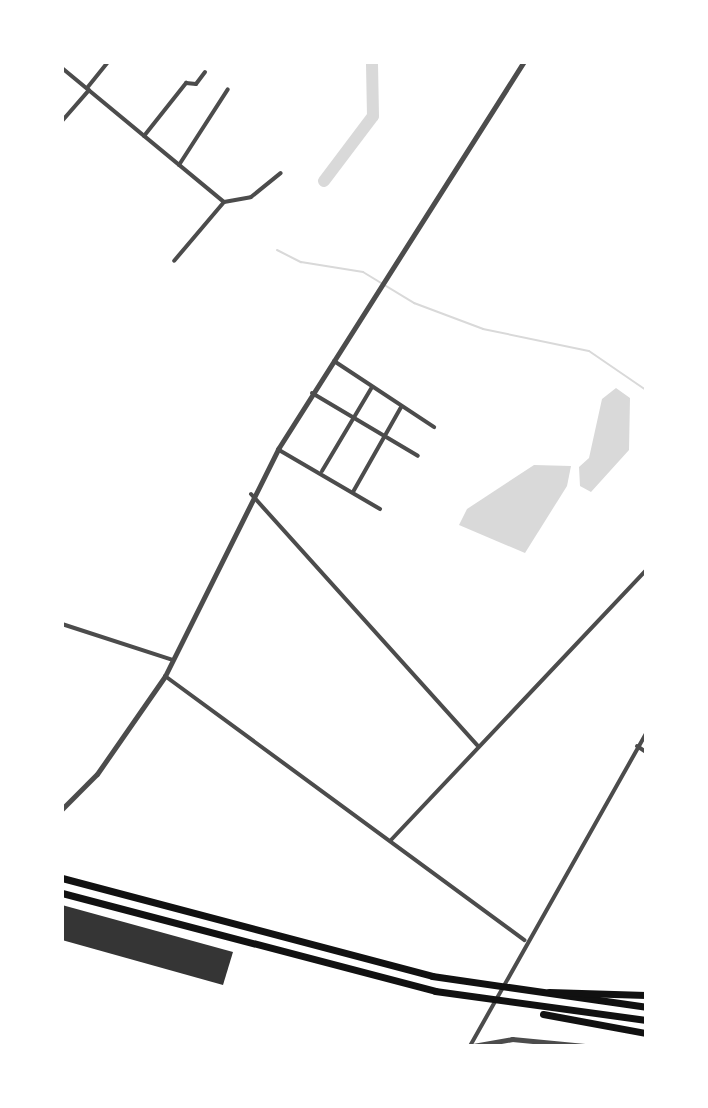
<!DOCTYPE html>
<style>
body{margin:0}
#map{position:relative;width:708px;height:1108px;overflow:hidden;background:#fff;font-family:"Roboto Condensed",sans-serif}
div>[style]{position:absolute}
[style*='--x']{left:calc(var(--x)*1px);top:calc(var(--y)*1px);width:calc(var(--w)*1px);rotate:calc(var(--a)*1deg)}
.water>*{inset:0;background:#d9d9d9}
.stream>*{height:2px;margin:-1px;padding:0 1px;transform-origin:1px;border-radius:1px;background:#d9d9d9}
.river>*{height:12px;margin:-6px;padding:0 6px;transform-origin:6px;border-radius:6px;background:#d9d9d9}
.building>*{inset:0;background:#353535}
.minor>*{height:4px;margin:-2px;padding:0 2px;transform-origin:2px;border-radius:2px;background:#4c4c4c}
.tertiary>*{height:5px;margin:-2.5px;padding:0 2.5px;transform-origin:2.5px;border-radius:2.5px;background:#4c4c4c}
.motorway>*{height:7px;margin:-3.5px;padding:0 3.5px;transform-origin:3.5px;border-radius:3.5px;background:#111}
span{translate:-50% -50%;white-space:nowrap;text-align:center;line-height:1.15;-webkit-text-stroke:8px #fff;paint-order:stroke}
.frame{position:absolute;inset:0;border:64px solid #fff;pointer-events:none}
</style>
<div id="map">
<div class="water">
<div style="clip-path:polygon(616px 388px,630px 398px,629px 450px,591px 492px,580px 486px,579px 467px,589px 458px,602px 399px)"></div>
<div style="clip-path:polygon(534px 465px,571px 466px,567px 486px,525px 553px,459px 525px,467px 509px)"></div>
</div>
<div class="stream">
<div style="--x:277;--y:250;--w:27;--a:27"></div>
<div style="--x:301;--y:262;--w:63;--a:9.2"></div>
<div style="--x:363;--y:272;--w:60;--a:31.3"></div>
<div style="--x:414;--y:303;--w:74;--a:20.6"></div>
<div style="--x:483;--y:329;--w:108;--a:11.7"></div>
<div style="--x:589;--y:351;--w:69;--a:34.4"></div>
</div>
<div class="river">
<div style="--x:324;--y:181;--w:81;--a:-53"></div>
<div style="--x:373;--y:116;--w:54;--a:-91.1"></div>
</div>
<div class="building">
<div style="clip-path:polygon(62px 905px,233px 952px,223px 985px,62px 940px)"></div>
</div>
<div class="minor">
<div style="--x:62;--y:68;--w:210;--a:39.6"></div>
<div style="--x:224;--y:202;--w:77;--a:130.3"></div>
<div style="--x:87;--y:88;--w:33;--a:-51"></div>
<div style="--x:62;--y:121;--w:41;--a:-48.9"></div>
<div style="--x:144;--y:136;--w:68;--a:-51.6"></div>
<div style="--x:186;--y:83;--w:10;--a:6"></div>
<div style="--x:196;--y:84;--w:15;--a:-53"></div>
<div style="--x:179;--y:165;--w:90;--a:-57.2"></div>
<div style="--x:224;--y:202;--w:27;--a:-10"></div>
<div style="--x:251;--y:197;--w:38;--a:-39"></div>
<div style="--x:334;--y:361;--w:120;--a:33.4"></div>
<div style="--x:312;--y:393;--w:123;--a:30.7"></div>
<div style="--x:279;--y:450;--w:117;--a:30.3"></div>
<div style="--x:322;--y:471;--w:98;--a:-59.2"></div>
<div style="--x:353;--y:492;--w:98;--a:-60.5"></div>
<div style="--x:251;--y:494;--w:338;--a:48"></div>
<div style="--x:62;--y:624;--w:117;--a:18"></div>
<div style="--x:165;--y:676;--w:446;--a:36.3"></div>
<div style="--x:637;--y:746;--w:11;--a:34"></div>
<div style="--x:391;--y:840;--w:371;--a:-46.6"></div>
<div style="--x:470;--y:1046;--w:358;--a:-60.6"></div>
</div>
<div class="tertiary">
<div style="--x:62;--y:809;--w:49;--a:-45"></div>
<div style="--x:97;--y:774;--w:119;--a:-55.2"></div>
<div style="--x:165;--y:676;--w:254;--a:-63.5"></div>
<div style="--x:278;--y:449;--w:459;--a:-57.6"></div>
<div style="--x:473;--y:1046;--w:40;--a:-10"></div>
<div style="--x:512;--y:1039;--w:73;--a:5.5"></div>
</div>
<div class="motorway">
<div style="--x:62;--y:878;--w:383;--a:14.8"></div>
<div style="--x:432;--y:976;--w:216;--a:8.2"></div>
<div style="--x:62;--y:893;--w:386;--a:14.7"></div>
<div style="--x:435;--y:991;--w:213;--a:7.8"></div>
<div style="--x:549;--y:992;--w:97;--a:1.8"></div>
<div style="--x:543;--y:1014;--w:105;--a:10.5"></div>
</div>
<div class="frame"></div>
</div>
